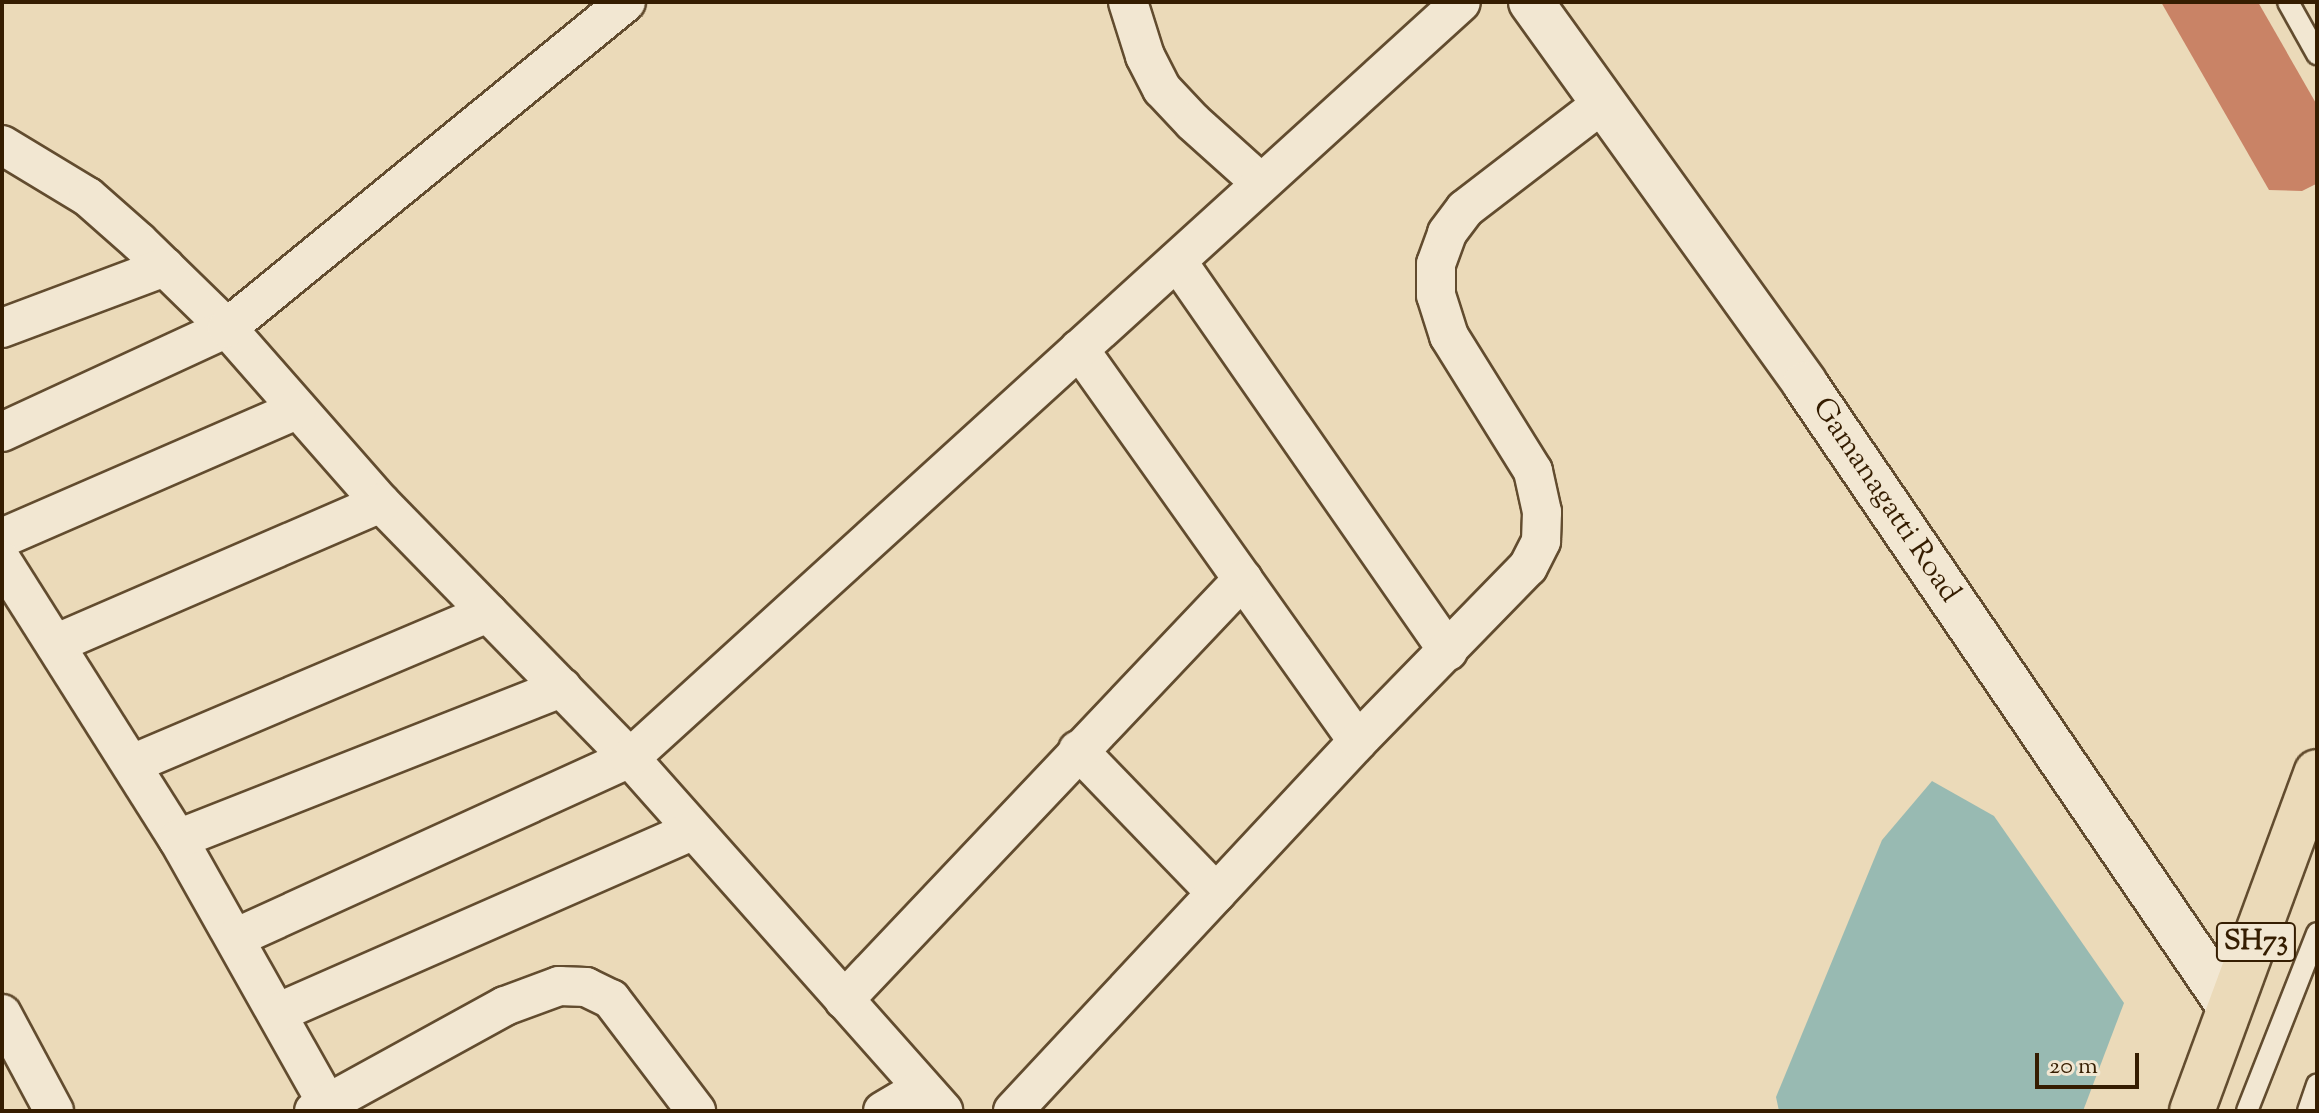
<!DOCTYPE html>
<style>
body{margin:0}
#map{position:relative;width:2319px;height:1113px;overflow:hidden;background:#ebdab9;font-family:"Sorts Mill Goudy",serif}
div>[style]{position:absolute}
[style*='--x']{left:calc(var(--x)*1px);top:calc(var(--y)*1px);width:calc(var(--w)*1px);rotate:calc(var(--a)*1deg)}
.water>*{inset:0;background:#98bab2}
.building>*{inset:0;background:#c98366}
.roads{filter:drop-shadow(2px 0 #624c2f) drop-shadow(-2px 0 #624c2f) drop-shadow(0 2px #624c2f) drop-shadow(0 -2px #624c2f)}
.service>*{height:20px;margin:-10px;padding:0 10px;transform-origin:10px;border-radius:10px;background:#f2e7d2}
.minor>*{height:38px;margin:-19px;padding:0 19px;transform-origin:19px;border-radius:19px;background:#f2e7d2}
.tertiary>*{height:44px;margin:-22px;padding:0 22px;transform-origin:22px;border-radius:22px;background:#f2e7d2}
.primary>*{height:44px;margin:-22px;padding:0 22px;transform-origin:22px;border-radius:22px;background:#ebdab9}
span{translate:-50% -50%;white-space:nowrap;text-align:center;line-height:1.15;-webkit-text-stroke:7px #f2e7d2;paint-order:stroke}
.shield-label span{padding:2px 6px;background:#f2e7d2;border:2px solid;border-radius:6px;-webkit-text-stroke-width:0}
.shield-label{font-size:28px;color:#351d01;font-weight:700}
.street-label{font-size:30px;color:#351d01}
.frame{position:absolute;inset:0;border:4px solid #351d01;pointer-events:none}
.scale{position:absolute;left:2035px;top:1053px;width:104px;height:36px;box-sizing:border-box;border:4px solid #351d01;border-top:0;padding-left:10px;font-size:24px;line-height:28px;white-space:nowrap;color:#351d01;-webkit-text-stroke:6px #f2e7d2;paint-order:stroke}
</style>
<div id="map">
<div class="water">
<div style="clip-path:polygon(1932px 781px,1994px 816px,2124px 1003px,2083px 1111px,1779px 1111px,1776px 1097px,1882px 840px)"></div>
</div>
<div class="building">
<div style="clip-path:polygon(2161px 2px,2258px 2px,2317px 105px,2316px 184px,2302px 191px,2269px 190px)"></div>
</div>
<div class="roads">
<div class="service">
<div style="--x:2288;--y:2;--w:60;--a:60.9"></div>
<div style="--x:2247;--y:1111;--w:191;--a:-68.5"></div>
<div style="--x:2308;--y:1111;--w:28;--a:-71"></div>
</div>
<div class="minor">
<div style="--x:1128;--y:2;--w:57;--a:72.5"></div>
<div style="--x:1145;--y:56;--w:37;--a:63"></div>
<div style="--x:1162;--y:89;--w:45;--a:46.8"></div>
<div style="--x:1193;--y:122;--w:91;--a:41.9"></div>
<div style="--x:2;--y:145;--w:100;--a:31.2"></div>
<div style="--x:88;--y:197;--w:68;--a:41.4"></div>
<div style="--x:139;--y:242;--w:123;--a:44.3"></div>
<div style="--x:227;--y:328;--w:233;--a:48.7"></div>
<div style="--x:381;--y:503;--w:356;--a:45.7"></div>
<div style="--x:630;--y:758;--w:472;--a:48.4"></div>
<div style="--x:1177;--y:261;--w:475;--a:55.2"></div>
<div style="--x:2;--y:328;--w:174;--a:-20.5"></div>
<div style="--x:1079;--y:349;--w:481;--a:54.6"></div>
<div style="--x:2;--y:432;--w:248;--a:-24.8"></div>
<div style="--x:227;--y:328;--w:515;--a:-39.25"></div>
<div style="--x:2;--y:538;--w:322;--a:-23.5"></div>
<div style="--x:2;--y:561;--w:329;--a:57.7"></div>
<div style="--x:178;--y:839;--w:312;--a:60.6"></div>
<div style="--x:55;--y:644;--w:355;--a:-23.4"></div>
<div style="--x:1078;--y:750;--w:199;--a:46"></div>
<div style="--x:132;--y:764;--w:387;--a:-23"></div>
<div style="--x:178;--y:839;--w:413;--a:-21.5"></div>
<div style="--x:235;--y:938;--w:434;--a:-24.5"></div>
<div style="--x:630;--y:758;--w:1123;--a:-42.29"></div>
<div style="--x:844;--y:1000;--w:580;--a:-46.54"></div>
<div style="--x:277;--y:1013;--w:454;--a:-23.7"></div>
<div style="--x:2;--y:1014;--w:110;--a:61.8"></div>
<div style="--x:314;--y:1111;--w:218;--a:-28.8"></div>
<div style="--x:505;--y:1006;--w:58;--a:-20.3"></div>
<div style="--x:559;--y:986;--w:27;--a:2"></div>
<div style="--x:586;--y:987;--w:28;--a:26"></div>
<div style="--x:611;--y:999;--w:141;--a:52.8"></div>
<div style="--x:883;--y:1111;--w:45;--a:-30.5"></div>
<div style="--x:1013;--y:1111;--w:506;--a:-47"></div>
<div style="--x:1358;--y:741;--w:243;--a:-45.7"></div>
<div style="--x:1528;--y:567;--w:29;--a:-63"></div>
<div style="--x:1541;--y:541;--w:29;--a:-88"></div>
<div style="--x:1542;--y:512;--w:42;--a:-102.4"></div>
<div style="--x:1533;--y:471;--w:159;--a:-121.9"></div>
<div style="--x:1449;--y:336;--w:43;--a:-107.6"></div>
<div style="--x:1436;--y:295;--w:31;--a:-90"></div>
<div style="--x:1436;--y:264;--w:33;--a:-70"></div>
<div style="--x:1447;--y:233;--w:30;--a:-53"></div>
<div style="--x:1465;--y:209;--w:173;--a:-37.5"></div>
</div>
<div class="tertiary">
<div style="--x:1531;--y:2;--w:470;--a:54.3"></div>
<div style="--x:1805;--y:384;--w:753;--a:55.72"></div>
</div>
<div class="primary">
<div style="--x:2192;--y:1111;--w:361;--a:-69.8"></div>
</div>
</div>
<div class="shield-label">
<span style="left:2256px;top:942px">SH73</span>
</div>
<div class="street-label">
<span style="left:1885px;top:501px;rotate:56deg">Gamanagatti Road</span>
</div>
<div class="frame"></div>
<div class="scale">20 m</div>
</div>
